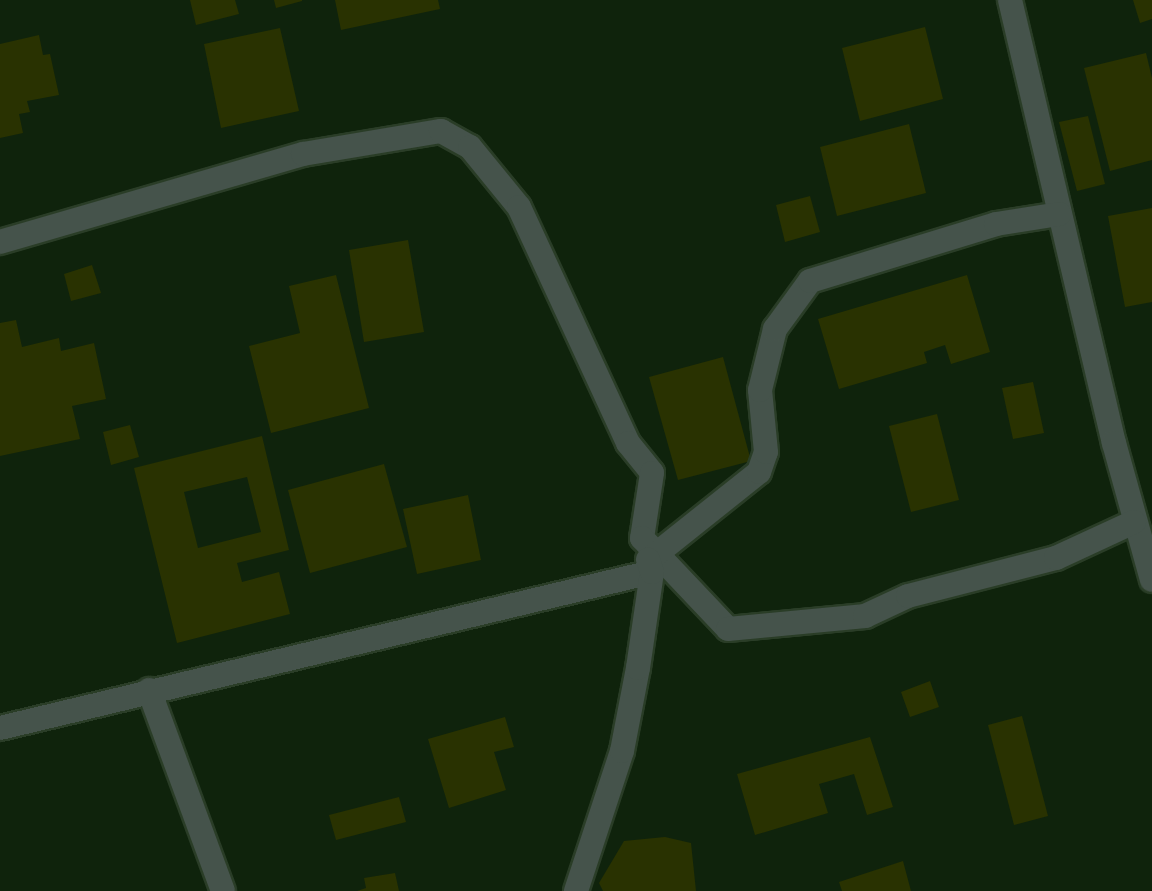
<!DOCTYPE html>
<style>
body{margin:0}
#map{position:relative;width:1152px;height:891px;overflow:hidden;background:#0f230c;font-family:Overpass,sans-serif}
div>[style]{position:absolute}
[style*='--x']{left:calc(var(--x)*1px);top:calc(var(--y)*1px);width:calc(var(--w)*1px);rotate:calc(var(--a)*1deg)}
.building>*{inset:0;background:#293201}
.roads{filter:drop-shadow(2px 0 #2a3d27) drop-shadow(-2px 0 #2a3d27) drop-shadow(0 2px #2a3d27) drop-shadow(0 -2px #2a3d27)}
.minor>*{height:24px;margin:-12px;padding:0 12px;transform-origin:12px;border-radius:12px;background:#45534b}
span{translate:-50% -50%;white-space:nowrap;text-align:center;line-height:1.15;-webkit-text-stroke:8px #030a03;paint-order:stroke}
</style>
<div id="map">
<div class="building">
<div style="clip-path:polygon(190px 0,235px 0,239px 14px,196px 25px)"></div>
<div style="clip-path:polygon(274px 0,302px 0,302px 1px,276px 8px)"></div>
<div style="clip-path:polygon(335px 0,438px 0,440px 9px,341px 30px)"></div>
<div style="clip-path:polygon(1133px 0,1152px 0,1152px 19px,1140px 23px)"></div>
<div style="clip-path:polygon(925px 27px,943px 99px,860px 121px,842px 48px)"></div>
<div style="clip-path:polygon(280px 28px,299px 111px,221px 128px,204px 44px)"></div>
<div style="clip-path:polygon(39px 35px,43px 55px,50px 54px,59px 95px,27px 101px,30px 112px,19px 114px,23px 133px,0 138px,0 44px)"></div>
<div style="clip-path:polygon(1146px 53px,1152px 78px,1152px 160px,1110px 171px,1084px 68px)"></div>
<div style="clip-path:polygon(1088px 116px,1105px 184px,1077px 191px,1059px 122px)"></div>
<div style="clip-path:polygon(909px 124px,926px 193px,837px 216px,820px 147px)"></div>
<div style="clip-path:polygon(810px 196px,820px 232px,785px 242px,776px 205px)"></div>
<div style="clip-path:polygon(1152px 208px,1152px 302px,1125px 307px,1108px 216px)"></div>
<div style="clip-path:polygon(408px 240px,424px 332px,364px 342px,349px 250px)"></div>
<div style="clip-path:polygon(92px 265px,101px 293px,71px 301px,64px 274px)"></div>
<div style="clip-path:polygon(336px 275px,369px 408px,271px 433px,249px 346px,300px 333px,289px 286px)"></div>
<div style="clip-path:polygon(967px 275px,990px 352px,951px 364px,945px 345px,924px 352px,927px 363px,839px 389px,818px 319px)"></div>
<div style="clip-path:polygon(16px 320px,22px 347px,59px 338px,61px 351px,94px 343px,106px 399px,72px 406px,80px 439px,0 456px,0 323px)"></div>
<div style="clip-path:polygon(723px 357px,751px 461px,678px 480px,649px 377px)"></div>
<div style="clip-path:polygon(1033px 382px,1044px 433px,1013px 439px,1002px 388px)"></div>
<div style="clip-path:polygon(937px 414px,959px 500px,911px 512px,889px 426px)"></div>
<div style="clip-path:polygon(130px 425px,139px 457px,111px 465px,103px 432px)"></div>
<div style="clip-path:polygon(evenodd,262px 436px,289px 550px,237px 563px,242px 582px,279px 572px,290px 614px,177px 643px,134px 468px,262px 436px,247px 477px,261px 532px,198px 548px,184px 492px,247px 477px)"></div>
<div style="clip-path:polygon(384px 464px,407px 547px,310px 573px,288px 490px)"></div>
<div style="clip-path:polygon(468px 495px,481px 560px,417px 574px,403px 509px)"></div>
<div style="clip-path:polygon(930px 681px,939px 707px,910px 717px,901px 692px)"></div>
<div style="clip-path:polygon(1022px 716px,1048px 816px,1014px 825px,988px 725px)"></div>
<div style="clip-path:polygon(505px 717px,514px 747px,494px 752px,506px 790px,449px 808px,428px 739px)"></div>
<div style="clip-path:polygon(870px 737px,893px 807px,867px 815px,854px 774px,819px 784px,828px 813px,755px 835px,737px 774px)"></div>
<div style="clip-path:polygon(399px 797px,406px 822px,336px 840px,329px 815px)"></div>
<div style="clip-path:polygon(665px 837px,691px 843px,696px 891px,603px 891px,599px 883px,624px 841px)"></div>
<div style="clip-path:polygon(903px 861px,911px 891px,842px 891px,839px 882px)"></div>
<div style="clip-path:polygon(395px 873px,399px 891px,357px 891px,366px 888px,364px 878px)"></div>
</div>
<div class="roads">
<div class="minor">
<div style="--x:1010;--y:0;--w:455;--a:76.8"></div>
<div style="--x:1114;--y:443;--w:142;--a:74.5"></div>
<div style="--x:0;--y:242;--w:316;--a:-16.2"></div>
<div style="--x:303;--y:154;--w:140;--a:-9.5"></div>
<div style="--x:441;--y:131;--w:33;--a:29"></div>
<div style="--x:470;--y:147;--w:77;--a:50.8"></div>
<div style="--x:519;--y:207;--w:260;--a:65.2"></div>
<div style="--x:628;--y:443;--w:38;--a:51"></div>
<div style="--x:652;--y:473;--w:66;--a:98.7"></div>
<div style="--x:642;--y:538;--w:125;--a:46.6"></div>
<div style="--x:728;--y:629;--w:138;--a:-5.4"></div>
<div style="--x:865;--y:616;--w:47;--a:-24.9"></div>
<div style="--x:908;--y:596;--w:153;--a:-14.4"></div>
<div style="--x:1056;--y:558;--w:86;--a:-24.8"></div>
<div style="--x:655;--y:555;--w:133;--a:-38.6"></div>
<div style="--x:759;--y:472;--w:21;--a:-71"></div>
<div style="--x:766;--y:452;--w:62;--a:-95.5"></div>
<div style="--x:760;--y:390;--w:63;--a:-76.2"></div>
<div style="--x:775;--y:329;--w:59;--a:-53.9"></div>
<div style="--x:810;--y:281;--w:195;--a:-17"></div>
<div style="--x:996;--y:224;--w:64;--a:-9"></div>
<div style="--x:149;--y:690;--w:214;--a:69.8"></div>
<div style="--x:0;--y:728;--w:670;--a:-13.46"></div>
<div style="--x:576;--y:891;--w:147;--a:-71.8"></div>
<div style="--x:622;--y:751;--w:85;--a:-79.1"></div>
<div style="--x:638;--y:668;--w:97;--a:-81.7"></div>
<div style="--x:652;--y:572;--w:13;--a:-108"></div>
</div>
</div>
</div>
